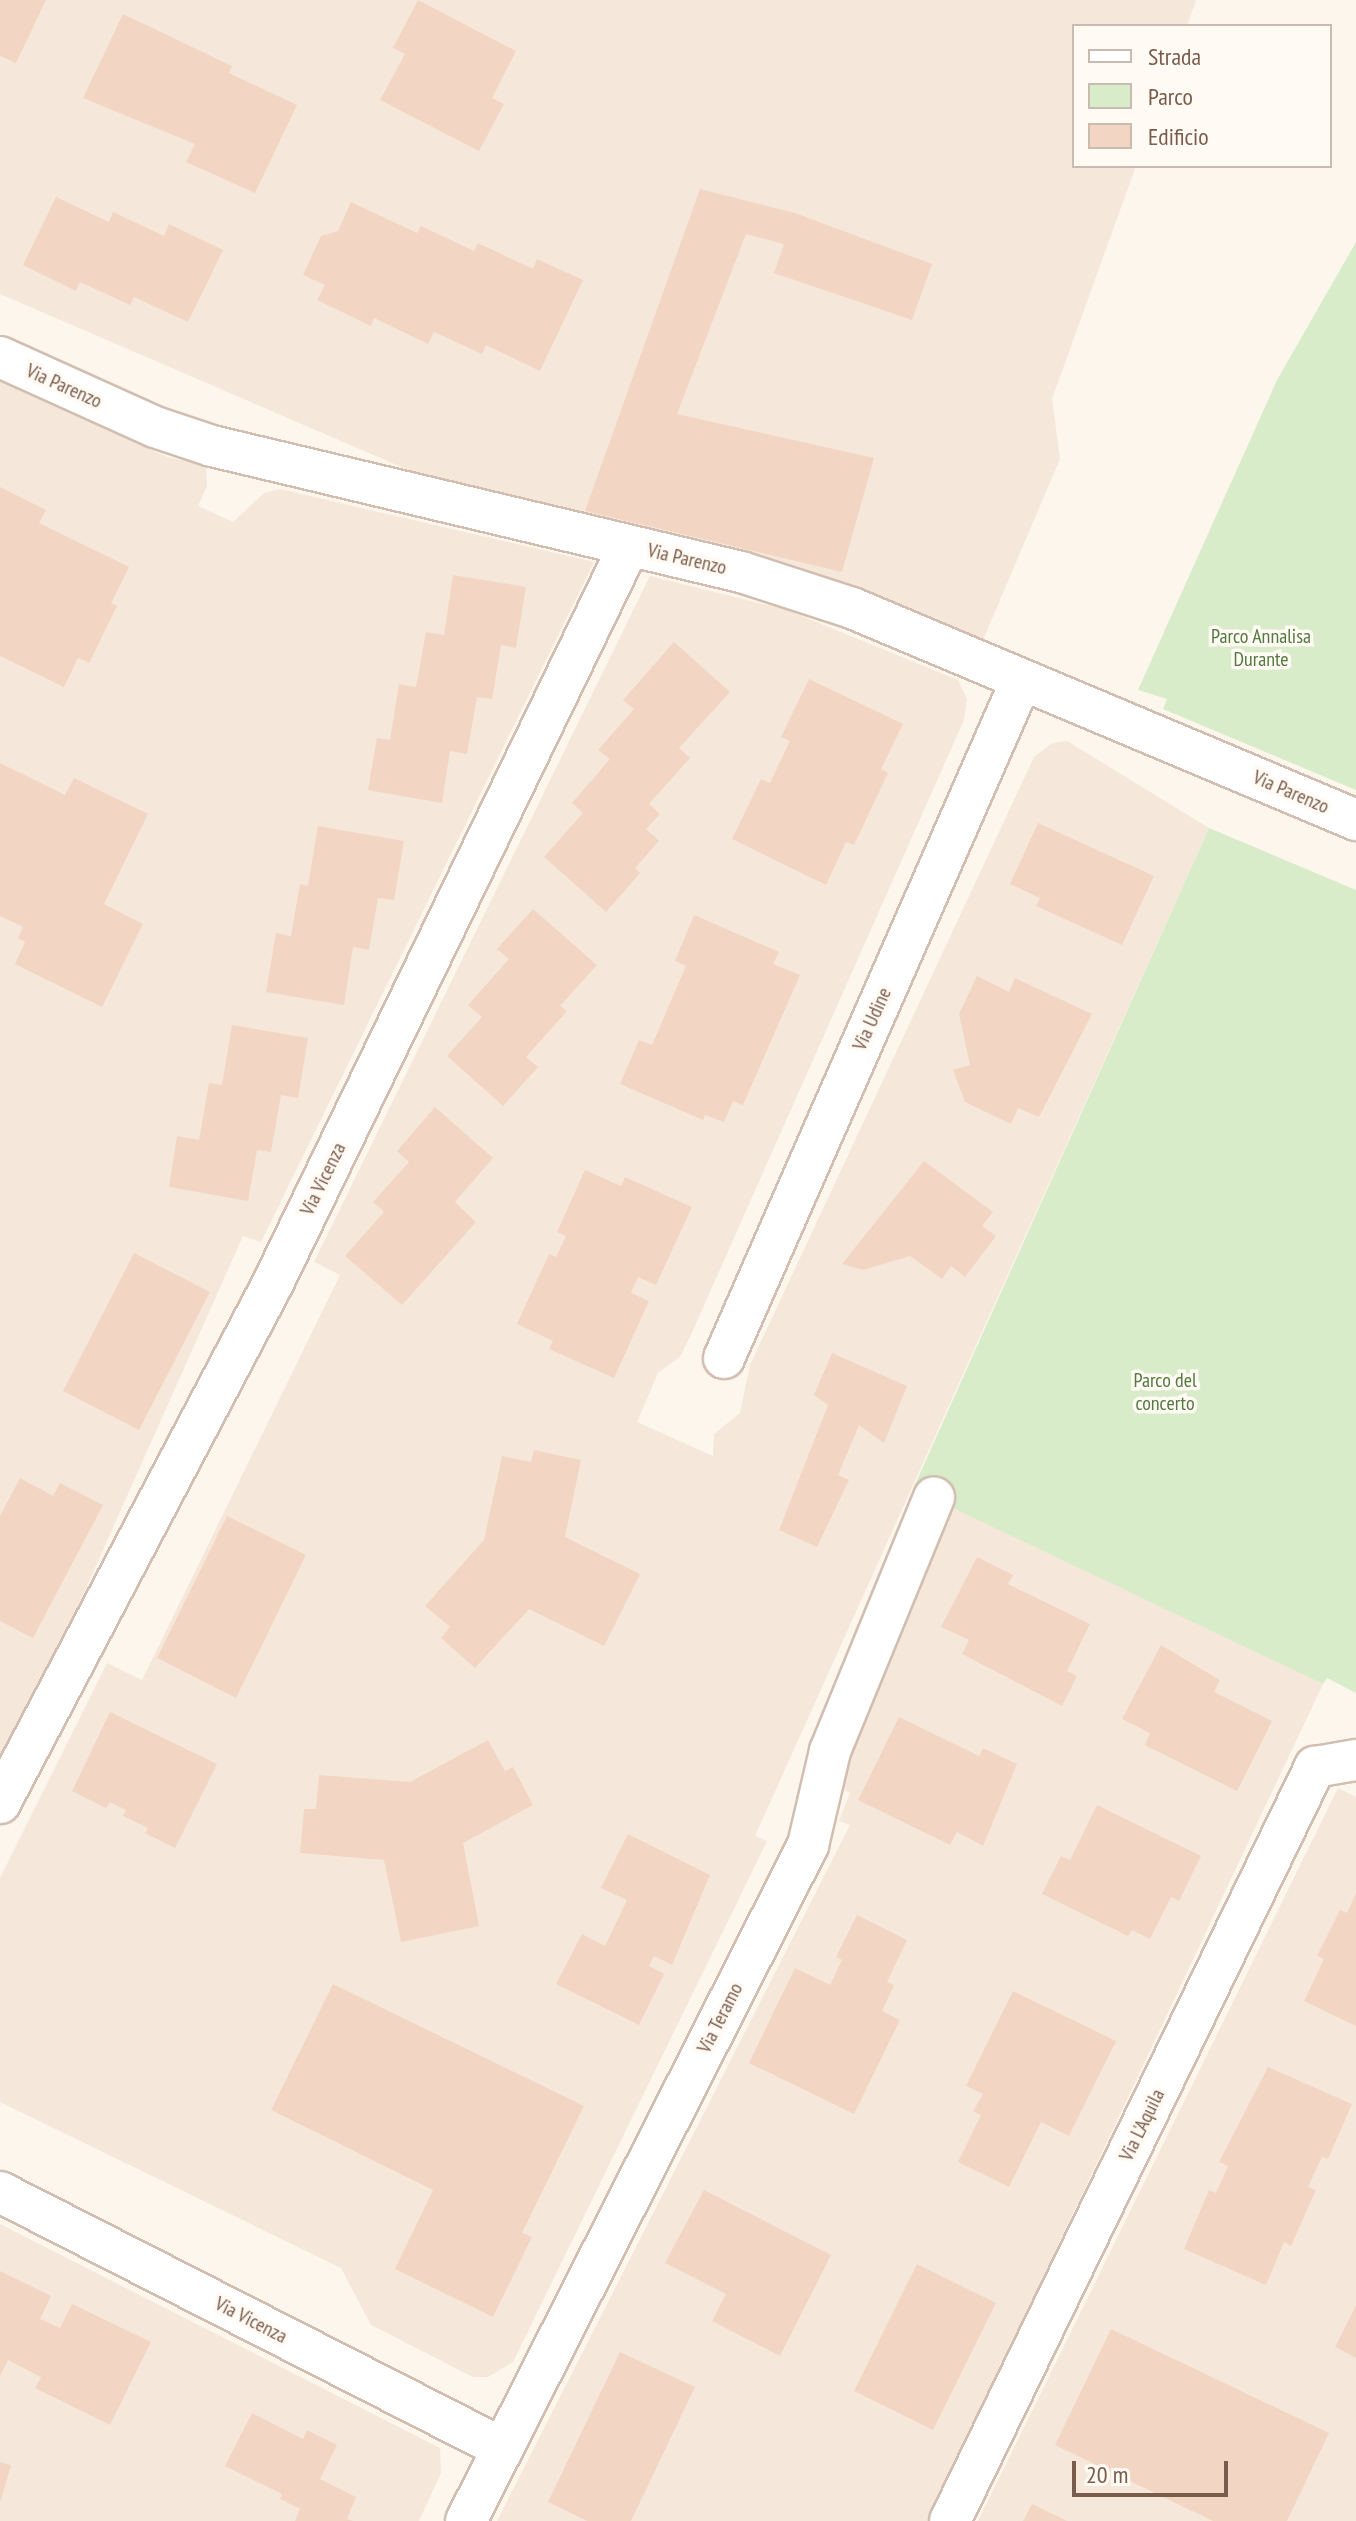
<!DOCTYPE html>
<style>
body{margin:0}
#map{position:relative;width:1356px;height:2521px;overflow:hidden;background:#fdf6ec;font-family:"PT Sans Narrow",sans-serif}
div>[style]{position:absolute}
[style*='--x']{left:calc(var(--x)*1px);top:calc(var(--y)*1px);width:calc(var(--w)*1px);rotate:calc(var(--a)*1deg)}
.residential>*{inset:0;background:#f5e8da}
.green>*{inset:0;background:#d8ecc9}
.building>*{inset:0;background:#f3d5c3}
.roads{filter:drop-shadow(2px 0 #d1beb0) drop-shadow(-2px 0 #d1beb0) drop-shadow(0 2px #d1beb0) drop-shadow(0 -2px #d1beb0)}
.minor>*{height:40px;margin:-20px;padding:0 20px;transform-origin:20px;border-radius:20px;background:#fff}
span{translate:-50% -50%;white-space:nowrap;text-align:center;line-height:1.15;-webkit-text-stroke:7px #fffaf3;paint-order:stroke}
.street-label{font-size:20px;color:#7a5c4d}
.park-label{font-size:20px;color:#537a41}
.legend{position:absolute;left:1072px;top:24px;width:260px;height:144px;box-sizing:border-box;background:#fffaf3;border:2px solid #cabbb1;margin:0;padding:10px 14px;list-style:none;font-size:24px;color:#7a5c4d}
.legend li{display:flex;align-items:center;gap:16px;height:40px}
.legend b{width:40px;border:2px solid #cabbb1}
.scale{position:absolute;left:1072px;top:2461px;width:156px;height:36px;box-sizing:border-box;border:4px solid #7a5c4d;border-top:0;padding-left:10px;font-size:24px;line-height:28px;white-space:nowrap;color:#7a5c4d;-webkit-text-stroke:6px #fffaf3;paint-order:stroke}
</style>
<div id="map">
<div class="residential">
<div style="clip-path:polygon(0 0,1196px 0,1187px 26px,1074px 26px,1074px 166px,1136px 166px,1052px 399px,1060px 459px,980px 647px,443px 485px,0 294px)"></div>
<div style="clip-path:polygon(0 382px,167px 457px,206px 465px,207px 486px,198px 506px,233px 522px,264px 493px,280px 489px,594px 562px,261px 1242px,243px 1236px,74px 1615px,0 1764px)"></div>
<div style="clip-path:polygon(650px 576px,787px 610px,958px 680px,967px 699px,964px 720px,690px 1337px,680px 1357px,658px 1373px,637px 1422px,713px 1456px,714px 1434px,740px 1413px,750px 1365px,1034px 757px,1052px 743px,1067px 741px,1209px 828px,755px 1836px,767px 1841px,513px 2362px,488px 2377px,473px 2377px,371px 2325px,341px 2268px,0 2102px,0 1878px,107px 1663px,142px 1680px,340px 1275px,314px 1262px)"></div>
<div style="clip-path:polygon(953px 1505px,1323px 1684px,928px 2521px,497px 2521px,850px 1825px,839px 1821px,850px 1793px,838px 1787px)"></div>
<div style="clip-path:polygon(1338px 1788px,1356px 1797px,1356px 2521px,978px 2521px)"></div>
<div style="clip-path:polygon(0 2224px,440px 2448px,441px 2473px,419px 2521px,0 2521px)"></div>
</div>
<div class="green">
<div style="clip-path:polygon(1356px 242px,1356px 790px,1163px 709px,1167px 699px,1138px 690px,1277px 380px)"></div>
<div style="clip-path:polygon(1209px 828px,1356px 890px,1356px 1693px,1327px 1678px,1323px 1684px,913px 1489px)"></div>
</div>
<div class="building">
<div style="clip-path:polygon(0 0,46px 0,16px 63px,0 56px)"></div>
<div style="clip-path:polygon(418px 0,516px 51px,492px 98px,504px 104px,479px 151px,380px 100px,405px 54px,393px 48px)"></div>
<div style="clip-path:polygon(123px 14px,232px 66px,229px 73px,297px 105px,255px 193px,186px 162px,195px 144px,83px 98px)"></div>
<div style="clip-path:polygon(700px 189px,795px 213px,932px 264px,912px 320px,774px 273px,784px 244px,746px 234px,677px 414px,874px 458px,842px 572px,585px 511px)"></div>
<div style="clip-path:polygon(56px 197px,109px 222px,113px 212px,164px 236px,169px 224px,223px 250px,188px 322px,134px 297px,130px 305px,80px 282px,76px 291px,23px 265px)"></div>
<div style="clip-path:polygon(351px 202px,417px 233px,421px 226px,474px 251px,478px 243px,533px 269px,537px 259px,583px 280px,540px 371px,486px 345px,482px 354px,434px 332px,428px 344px,374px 318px,371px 326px,317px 300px,325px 285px,303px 275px,321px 236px,338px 231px)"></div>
<div style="clip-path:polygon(0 487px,46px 510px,39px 523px,129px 567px,111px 603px,117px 606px,89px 663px,78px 658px,64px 687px,0 656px)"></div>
<div style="clip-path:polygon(453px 575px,526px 587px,516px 648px,501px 645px,492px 699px,477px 697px,467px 754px,450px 751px,442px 803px,368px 790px,377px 738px,390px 740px,399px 684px,416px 687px,426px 632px,444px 635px)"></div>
<div style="clip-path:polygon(674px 642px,730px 692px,679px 748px,690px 758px,649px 804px,660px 814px,646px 829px,659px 841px,635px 868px,640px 873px,606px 912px,544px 857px,583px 813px,572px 803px,610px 759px,598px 750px,634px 709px,623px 700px)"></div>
<div style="clip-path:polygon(809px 679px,903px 724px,881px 769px,888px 773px,854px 845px,846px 842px,826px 885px,732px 839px,761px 779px,770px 783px,790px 741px,781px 737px)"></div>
<div style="clip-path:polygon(0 763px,65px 795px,74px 778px,148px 814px,104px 904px,143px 924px,102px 1007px,15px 964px,25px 942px,18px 938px,23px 927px,0 916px)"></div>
<div style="clip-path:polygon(1038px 823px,1154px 876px,1122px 945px,1036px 906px,1040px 898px,1010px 884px)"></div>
<div style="clip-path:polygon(318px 826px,404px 841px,394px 900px,378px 898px,369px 950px,353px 947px,344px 1005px,266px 992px,276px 933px,291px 936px,300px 884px,308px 886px)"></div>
<div style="clip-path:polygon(533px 909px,597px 965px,560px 1006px,567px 1011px,526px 1057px,538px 1067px,503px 1106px,447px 1056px,482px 1017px,468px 1005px,509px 959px,497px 949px)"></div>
<div style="clip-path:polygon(694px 915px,779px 952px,773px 964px,800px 975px,743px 1105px,733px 1101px,724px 1122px,705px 1115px,703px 1120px,620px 1084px,639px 1040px,652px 1045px,686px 966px,675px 961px)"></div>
<div style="clip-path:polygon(977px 976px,1009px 992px,1015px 978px,1092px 1014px,1039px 1117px,1018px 1108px,1011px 1124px,965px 1102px,953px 1070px,970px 1065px,959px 1014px)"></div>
<div style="clip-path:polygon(232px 1025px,308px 1038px,298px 1098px,281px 1095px,271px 1152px,257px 1150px,248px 1201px,169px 1187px,177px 1136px,199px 1140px,209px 1083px,222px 1085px)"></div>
<div style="clip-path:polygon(435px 1107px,493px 1158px,455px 1202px,476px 1222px,402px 1305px,345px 1256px,384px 1212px,373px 1202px,409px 1162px,397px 1151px)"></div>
<div style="clip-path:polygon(924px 1161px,993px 1212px,982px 1226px,996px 1236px,965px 1277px,951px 1266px,942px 1279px,910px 1256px,863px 1270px,842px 1264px)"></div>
<div style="clip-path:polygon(585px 1170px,621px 1186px,625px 1177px,692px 1207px,656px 1285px,638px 1277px,631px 1293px,649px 1301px,614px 1378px,549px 1349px,553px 1341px,517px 1324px,549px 1254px,556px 1257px,566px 1236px,557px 1232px)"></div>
<div style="clip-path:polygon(134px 1253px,210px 1292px,139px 1430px,63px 1391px)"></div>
<div style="clip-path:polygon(832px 1353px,907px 1386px,884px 1443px,859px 1425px,838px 1475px,849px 1480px,817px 1547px,779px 1530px,828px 1405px,814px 1395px)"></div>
<div style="clip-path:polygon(534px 1450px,581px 1460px,565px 1537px,640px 1574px,604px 1646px,529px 1609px,475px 1668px,441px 1638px,450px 1627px,425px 1606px,484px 1540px,502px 1456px,531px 1462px)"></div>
<div style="clip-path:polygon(20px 1478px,53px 1496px,60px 1483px,103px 1505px,33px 1638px,0 1621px,0 1516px)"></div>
<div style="clip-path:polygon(227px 1516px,306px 1555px,236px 1698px,157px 1658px)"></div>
<div style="clip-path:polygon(977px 1557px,1013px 1575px,1008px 1584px,1090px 1624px,1067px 1671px,1077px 1676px,1062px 1706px,962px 1654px,969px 1640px,941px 1627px)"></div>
<div style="clip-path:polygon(1161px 1645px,1220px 1680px,1214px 1692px,1272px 1721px,1237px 1791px,1145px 1745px,1150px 1733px,1122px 1719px)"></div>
<div style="clip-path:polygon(110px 1712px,217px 1764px,175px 1848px,145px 1833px,148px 1828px,123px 1816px,126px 1810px,110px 1802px,106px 1808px,72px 1791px)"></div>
<div style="clip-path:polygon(899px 1717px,979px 1756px,983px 1748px,1017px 1764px,983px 1846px,957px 1832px,950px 1845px,858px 1800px)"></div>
<div style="clip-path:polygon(488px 1740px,505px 1771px,513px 1767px,533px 1805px,463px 1843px,479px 1926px,401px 1942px,384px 1860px,300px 1853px,304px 1809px,316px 1809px,319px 1775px,410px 1782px)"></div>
<div style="clip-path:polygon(1097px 1805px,1201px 1856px,1179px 1901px,1171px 1897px,1150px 1939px,1132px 1930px,1128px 1936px,1042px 1894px,1061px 1856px,1070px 1860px)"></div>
<div style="clip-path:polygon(628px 1834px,710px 1875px,672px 1965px,654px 1956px,649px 1966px,664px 1974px,639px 2025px,556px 1984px,582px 1934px,605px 1946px,627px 1900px,601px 1888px)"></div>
<div style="clip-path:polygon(1356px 1893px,1356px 2026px,1304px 2001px,1324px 1959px,1317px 1956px,1340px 1910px,1347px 1913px)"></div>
<div style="clip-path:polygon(857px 1915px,907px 1940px,887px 1982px,894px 1985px,882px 2011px,900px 2020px,854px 2114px,749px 2063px,795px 1968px,830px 1985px,842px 1960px,836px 1957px)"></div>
<div style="clip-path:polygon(333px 1984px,584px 2106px,522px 2233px,532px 2237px,493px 2317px,395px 2269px,433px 2190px,271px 2110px)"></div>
<div style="clip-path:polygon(1013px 1991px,1116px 2041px,1069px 2136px,1041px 2122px,1009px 2187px,958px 2162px,981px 2115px,973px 2111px,983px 2094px,966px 2086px)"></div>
<div style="clip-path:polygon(1268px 2067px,1352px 2104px,1328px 2159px,1322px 2157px,1308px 2187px,1316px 2190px,1291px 2246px,1284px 2242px,1266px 2285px,1184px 2249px,1209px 2190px,1216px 2193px,1228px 2166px,1219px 2162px)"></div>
<div style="clip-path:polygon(704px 2190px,831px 2255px,780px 2356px,712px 2321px,726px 2294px,665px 2263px)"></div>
<div style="clip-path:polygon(917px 2264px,996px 2303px,933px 2430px,854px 2391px)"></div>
<div style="clip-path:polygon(0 2271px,51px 2296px,40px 2319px,60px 2328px,72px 2304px,151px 2342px,110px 2425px,35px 2388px,41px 2377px,8px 2360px,0 2376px)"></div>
<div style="clip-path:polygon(1356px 2305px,1356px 2358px,1335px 2347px)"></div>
<div style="clip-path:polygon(1111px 2329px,1329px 2433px,1287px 2521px,1213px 2521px,1055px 2445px)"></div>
<div style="clip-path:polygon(620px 2352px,695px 2387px,631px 2521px,587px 2521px,548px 2502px)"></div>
<div style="clip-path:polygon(252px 2413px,303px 2439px,307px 2430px,337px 2445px,320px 2479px,356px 2497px,347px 2519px,353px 2521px,295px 2521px,300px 2509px,280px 2499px,282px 2494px,225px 2466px)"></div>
<div style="clip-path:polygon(0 2462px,11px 2465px,1px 2500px,0 2500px)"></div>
<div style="clip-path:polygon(1032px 2504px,1067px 2521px,1023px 2521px)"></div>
</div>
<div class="roads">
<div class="minor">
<div style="--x:0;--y:357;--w:170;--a:24.3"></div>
<div style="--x:155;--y:427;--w:60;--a:18.4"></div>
<div style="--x:212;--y:446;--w:544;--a:13.4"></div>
<div style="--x:741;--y:572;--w:117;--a:18"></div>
<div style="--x:852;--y:608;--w:547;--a:22.81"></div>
<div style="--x:724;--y:1358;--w:739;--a:-66.31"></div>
<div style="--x:0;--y:1803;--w:587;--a:-62.3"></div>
<div style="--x:273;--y:1283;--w:818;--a:-64.22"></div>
<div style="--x:0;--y:2192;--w:564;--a:27.02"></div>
<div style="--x:466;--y:2521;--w:758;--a:-63.16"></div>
<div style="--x:808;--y:1845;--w:97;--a:-76.8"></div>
<div style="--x:830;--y:1751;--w:274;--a:-67.7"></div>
<div style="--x:950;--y:2521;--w:838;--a:-64.17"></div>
<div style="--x:1315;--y:1767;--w:42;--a:-9.7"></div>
</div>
</div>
<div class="street-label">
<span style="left:64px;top:386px;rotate:24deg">Via Parenzo</span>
<span style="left:687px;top:559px;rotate:13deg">Via Parenzo</span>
<span style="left:1291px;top:792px;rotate:23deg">Via Parenzo</span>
<span style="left:872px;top:1019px;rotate:-66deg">Via Udine</span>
<span style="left:323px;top:1179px;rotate:-64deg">Via Vicenza</span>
<span style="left:720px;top:2018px;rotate:-63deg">Via Teramo</span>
<span style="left:1142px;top:2125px;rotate:-64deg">Via L'Aquila</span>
<span style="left:251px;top:2320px;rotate:27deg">Via Vicenza</span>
</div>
<div class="park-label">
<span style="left:1261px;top:648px">Parco Annalisa<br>Durante</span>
<span style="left:1165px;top:1392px">Parco del<br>concerto</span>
</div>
<ul class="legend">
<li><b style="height:10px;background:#fff"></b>Strada</li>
<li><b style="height:22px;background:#d8ecc9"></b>Parco</li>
<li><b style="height:22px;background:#f3d5c3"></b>Edificio</li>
</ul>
<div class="scale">20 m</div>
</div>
